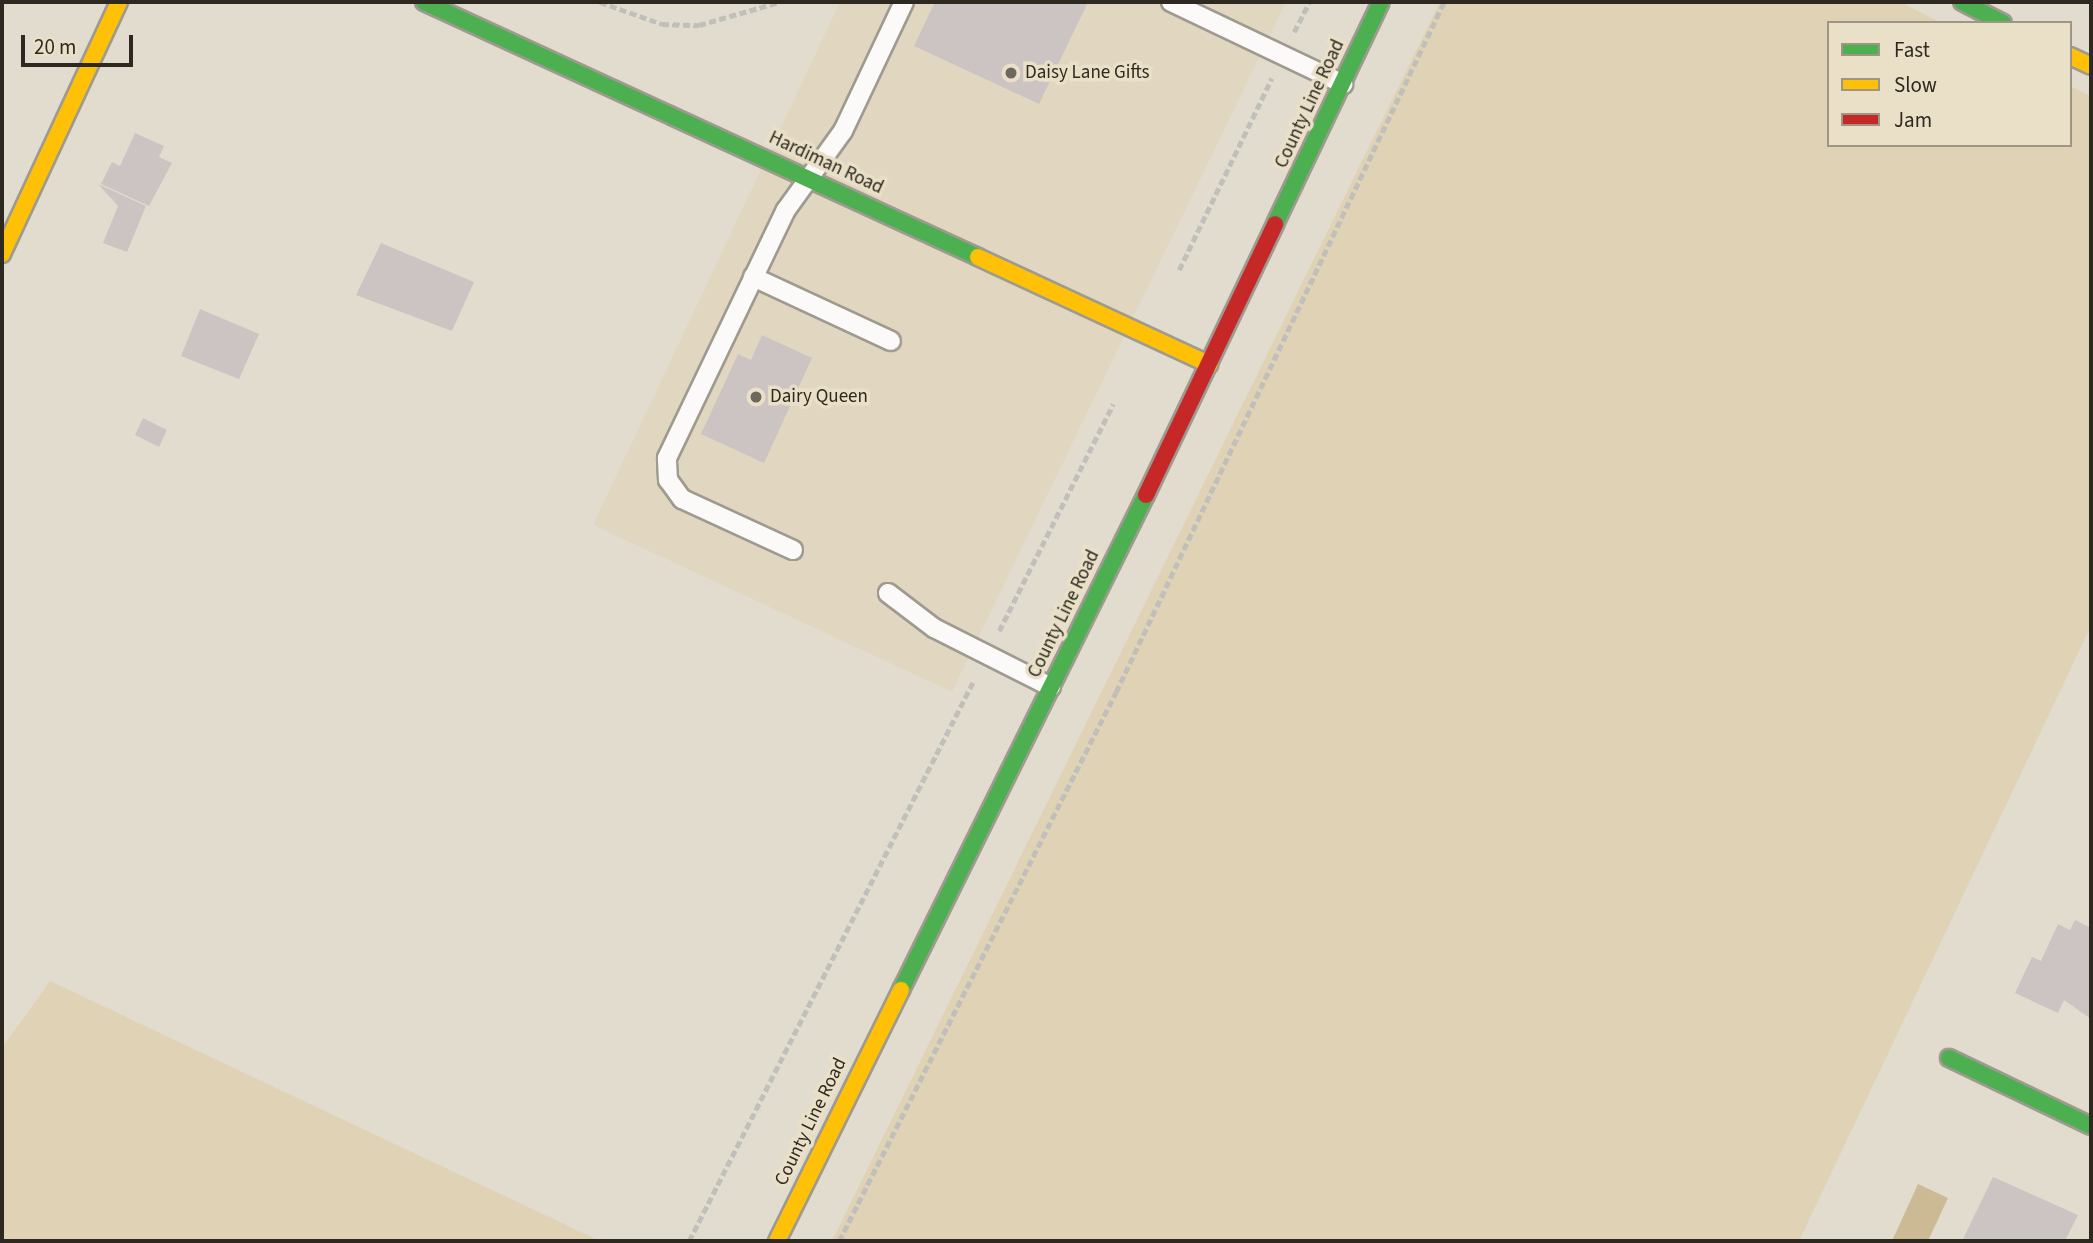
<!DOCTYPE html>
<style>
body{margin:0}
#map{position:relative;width:2093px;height:1243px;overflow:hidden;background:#e2dccf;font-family:"Source Sans 3",sans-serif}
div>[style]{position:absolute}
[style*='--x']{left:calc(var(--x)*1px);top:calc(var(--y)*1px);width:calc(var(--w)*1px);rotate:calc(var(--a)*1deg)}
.built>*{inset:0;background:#e1d7c0}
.green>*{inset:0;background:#e0d2b5}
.water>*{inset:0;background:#ccba95}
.building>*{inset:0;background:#cbc4c2}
.path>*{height:4.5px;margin-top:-2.25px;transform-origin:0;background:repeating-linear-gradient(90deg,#c1bfba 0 7px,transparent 0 10.5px)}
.roads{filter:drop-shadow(2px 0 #9f9a90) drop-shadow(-2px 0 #9f9a90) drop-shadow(0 2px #9f9a90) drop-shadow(0 -2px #9f9a90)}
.lane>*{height:18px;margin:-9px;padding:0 9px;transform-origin:9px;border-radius:9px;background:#fbfaf8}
.fast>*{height:16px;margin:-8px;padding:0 8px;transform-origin:8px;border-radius:8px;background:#4caf50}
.slow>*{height:16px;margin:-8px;padding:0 8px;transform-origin:8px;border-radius:8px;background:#ffc107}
.jam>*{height:16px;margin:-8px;padding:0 8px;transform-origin:8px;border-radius:8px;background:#c62828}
.dots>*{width:19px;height:19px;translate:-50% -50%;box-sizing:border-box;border:4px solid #eadfc7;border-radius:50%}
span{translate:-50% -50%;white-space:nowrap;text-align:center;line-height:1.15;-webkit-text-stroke:7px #eadfc7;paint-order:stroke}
.poi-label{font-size:19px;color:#2d2920}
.left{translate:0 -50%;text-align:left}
.street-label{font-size:19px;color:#2d2920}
.frame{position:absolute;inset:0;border:4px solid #2d2920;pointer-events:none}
.legend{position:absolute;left:1827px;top:21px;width:245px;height:126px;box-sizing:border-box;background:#eadfc7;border:2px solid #9e9684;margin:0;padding:9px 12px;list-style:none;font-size:21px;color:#2d2920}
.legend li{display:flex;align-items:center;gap:14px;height:35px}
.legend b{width:35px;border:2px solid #9e9684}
.scale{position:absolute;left:21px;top:35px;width:112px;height:32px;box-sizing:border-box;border:4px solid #2d2920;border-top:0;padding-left:9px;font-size:21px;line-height:24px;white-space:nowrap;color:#2d2920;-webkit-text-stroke:5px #eadfc7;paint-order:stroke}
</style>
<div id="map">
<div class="built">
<div style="clip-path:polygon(840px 2px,1286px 2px,952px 692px,593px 525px)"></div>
</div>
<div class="green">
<div style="clip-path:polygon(1440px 2px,1900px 2px,1942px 23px,1829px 23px,1829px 145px,2070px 145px,2070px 86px,2091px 96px,2091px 626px,1799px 1241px,832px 1241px)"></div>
<div style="clip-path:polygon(50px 981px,600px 1241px,2px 1241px,2px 1048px)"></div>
</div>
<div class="water">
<div style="clip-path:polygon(1918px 1184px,1948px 1198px,1928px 1241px,1892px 1241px)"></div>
</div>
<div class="building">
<div style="clip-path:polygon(935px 2px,1088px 2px,1039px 104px,914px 46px)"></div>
<div style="clip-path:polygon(135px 133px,164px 146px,159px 157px,172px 163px,149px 206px,101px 184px,112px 162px,120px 166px)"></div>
<div style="clip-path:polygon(98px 184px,146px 206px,127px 252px,103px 243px,118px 206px)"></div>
<div style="clip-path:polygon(381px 243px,474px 282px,452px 331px,356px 295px)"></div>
<div style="clip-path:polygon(200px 309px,259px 334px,239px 379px,181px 356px)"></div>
<div style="clip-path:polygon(762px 335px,812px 358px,764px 463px,701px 434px,738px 354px,751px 360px)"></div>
<div style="clip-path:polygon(143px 418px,167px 430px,159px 447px,135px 435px)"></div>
<div style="clip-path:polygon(2075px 920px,2091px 928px,2091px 1019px,2064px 1000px,2058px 1013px,2015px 993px,2032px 957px,2041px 961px,2058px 924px,2070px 930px)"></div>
<div style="clip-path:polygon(1993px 1177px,2078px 1215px,2065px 1241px,1962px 1241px)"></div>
</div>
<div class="path">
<div style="--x:600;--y:2;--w:66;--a:19.5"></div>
<div style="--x:662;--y:24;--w:37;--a:2"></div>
<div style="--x:699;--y:25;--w:83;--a:-16"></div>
<div style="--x:1294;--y:32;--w:34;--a:-63"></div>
<div style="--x:1179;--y:270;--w:213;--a:-64.2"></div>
<div style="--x:999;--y:631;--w:254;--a:-63.3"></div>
<div style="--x:689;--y:1241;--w:629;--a:-63.07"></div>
<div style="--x:839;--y:1241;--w:615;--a:-63.23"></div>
<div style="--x:1116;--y:692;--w:764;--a:-64.58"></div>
</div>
<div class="roads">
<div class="lane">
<div style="--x:1171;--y:2;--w:191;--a:25.5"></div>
<div style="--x:753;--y:277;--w:152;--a:24.9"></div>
<div style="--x:793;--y:550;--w:122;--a:-155.3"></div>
<div style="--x:682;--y:499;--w:24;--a:-126"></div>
<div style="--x:668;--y:480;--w:22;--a:-93"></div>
<div style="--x:667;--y:458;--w:275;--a:-64.4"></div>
<div style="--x:786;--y:210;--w:97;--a:-54.2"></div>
<div style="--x:843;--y:131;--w:143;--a:-64.7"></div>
<div style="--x:888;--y:593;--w:58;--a:37.3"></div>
<div style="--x:934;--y:628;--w:131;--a:26.8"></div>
</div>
<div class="fast">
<div style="--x:424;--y:2;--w:610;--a:24.72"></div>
<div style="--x:1962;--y:2;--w:46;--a:27.1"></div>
<div style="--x:1275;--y:224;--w:246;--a:-64.5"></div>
<div style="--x:901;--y:990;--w:552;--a:-63.67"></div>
<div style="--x:1949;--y:1058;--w:157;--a:25.6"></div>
</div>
<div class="slow">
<div style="--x:2070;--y:56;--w:23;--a:25"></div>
<div style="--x:2;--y:254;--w:278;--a:-65.1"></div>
<div style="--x:978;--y:257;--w:255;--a:24.9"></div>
<div style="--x:777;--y:1241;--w:280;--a:-63.7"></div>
</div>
<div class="jam">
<div style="--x:1146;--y:495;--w:300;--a:-64.5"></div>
</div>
</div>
<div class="dots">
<div style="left:1011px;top:73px;background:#6c685d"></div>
<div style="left:756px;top:397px;background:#6c685d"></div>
</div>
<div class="poi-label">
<span class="left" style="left:1025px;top:73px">Daisy Lane Gifts</span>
<span class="left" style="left:770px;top:397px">Dairy Queen</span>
</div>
<div class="street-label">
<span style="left:1310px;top:104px;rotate:-65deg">County Line Road</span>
<span style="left:826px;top:163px;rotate:25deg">Hardiman Road</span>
<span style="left:1064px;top:614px;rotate:-64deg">County Line Road</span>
<span style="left:811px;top:1122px;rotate:-64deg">County Line Road</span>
</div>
<div class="frame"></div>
<ul class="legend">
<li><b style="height:9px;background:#4caf50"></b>Fast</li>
<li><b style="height:9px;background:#ffc107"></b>Slow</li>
<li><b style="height:9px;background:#c62828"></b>Jam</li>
</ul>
<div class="scale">20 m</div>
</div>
